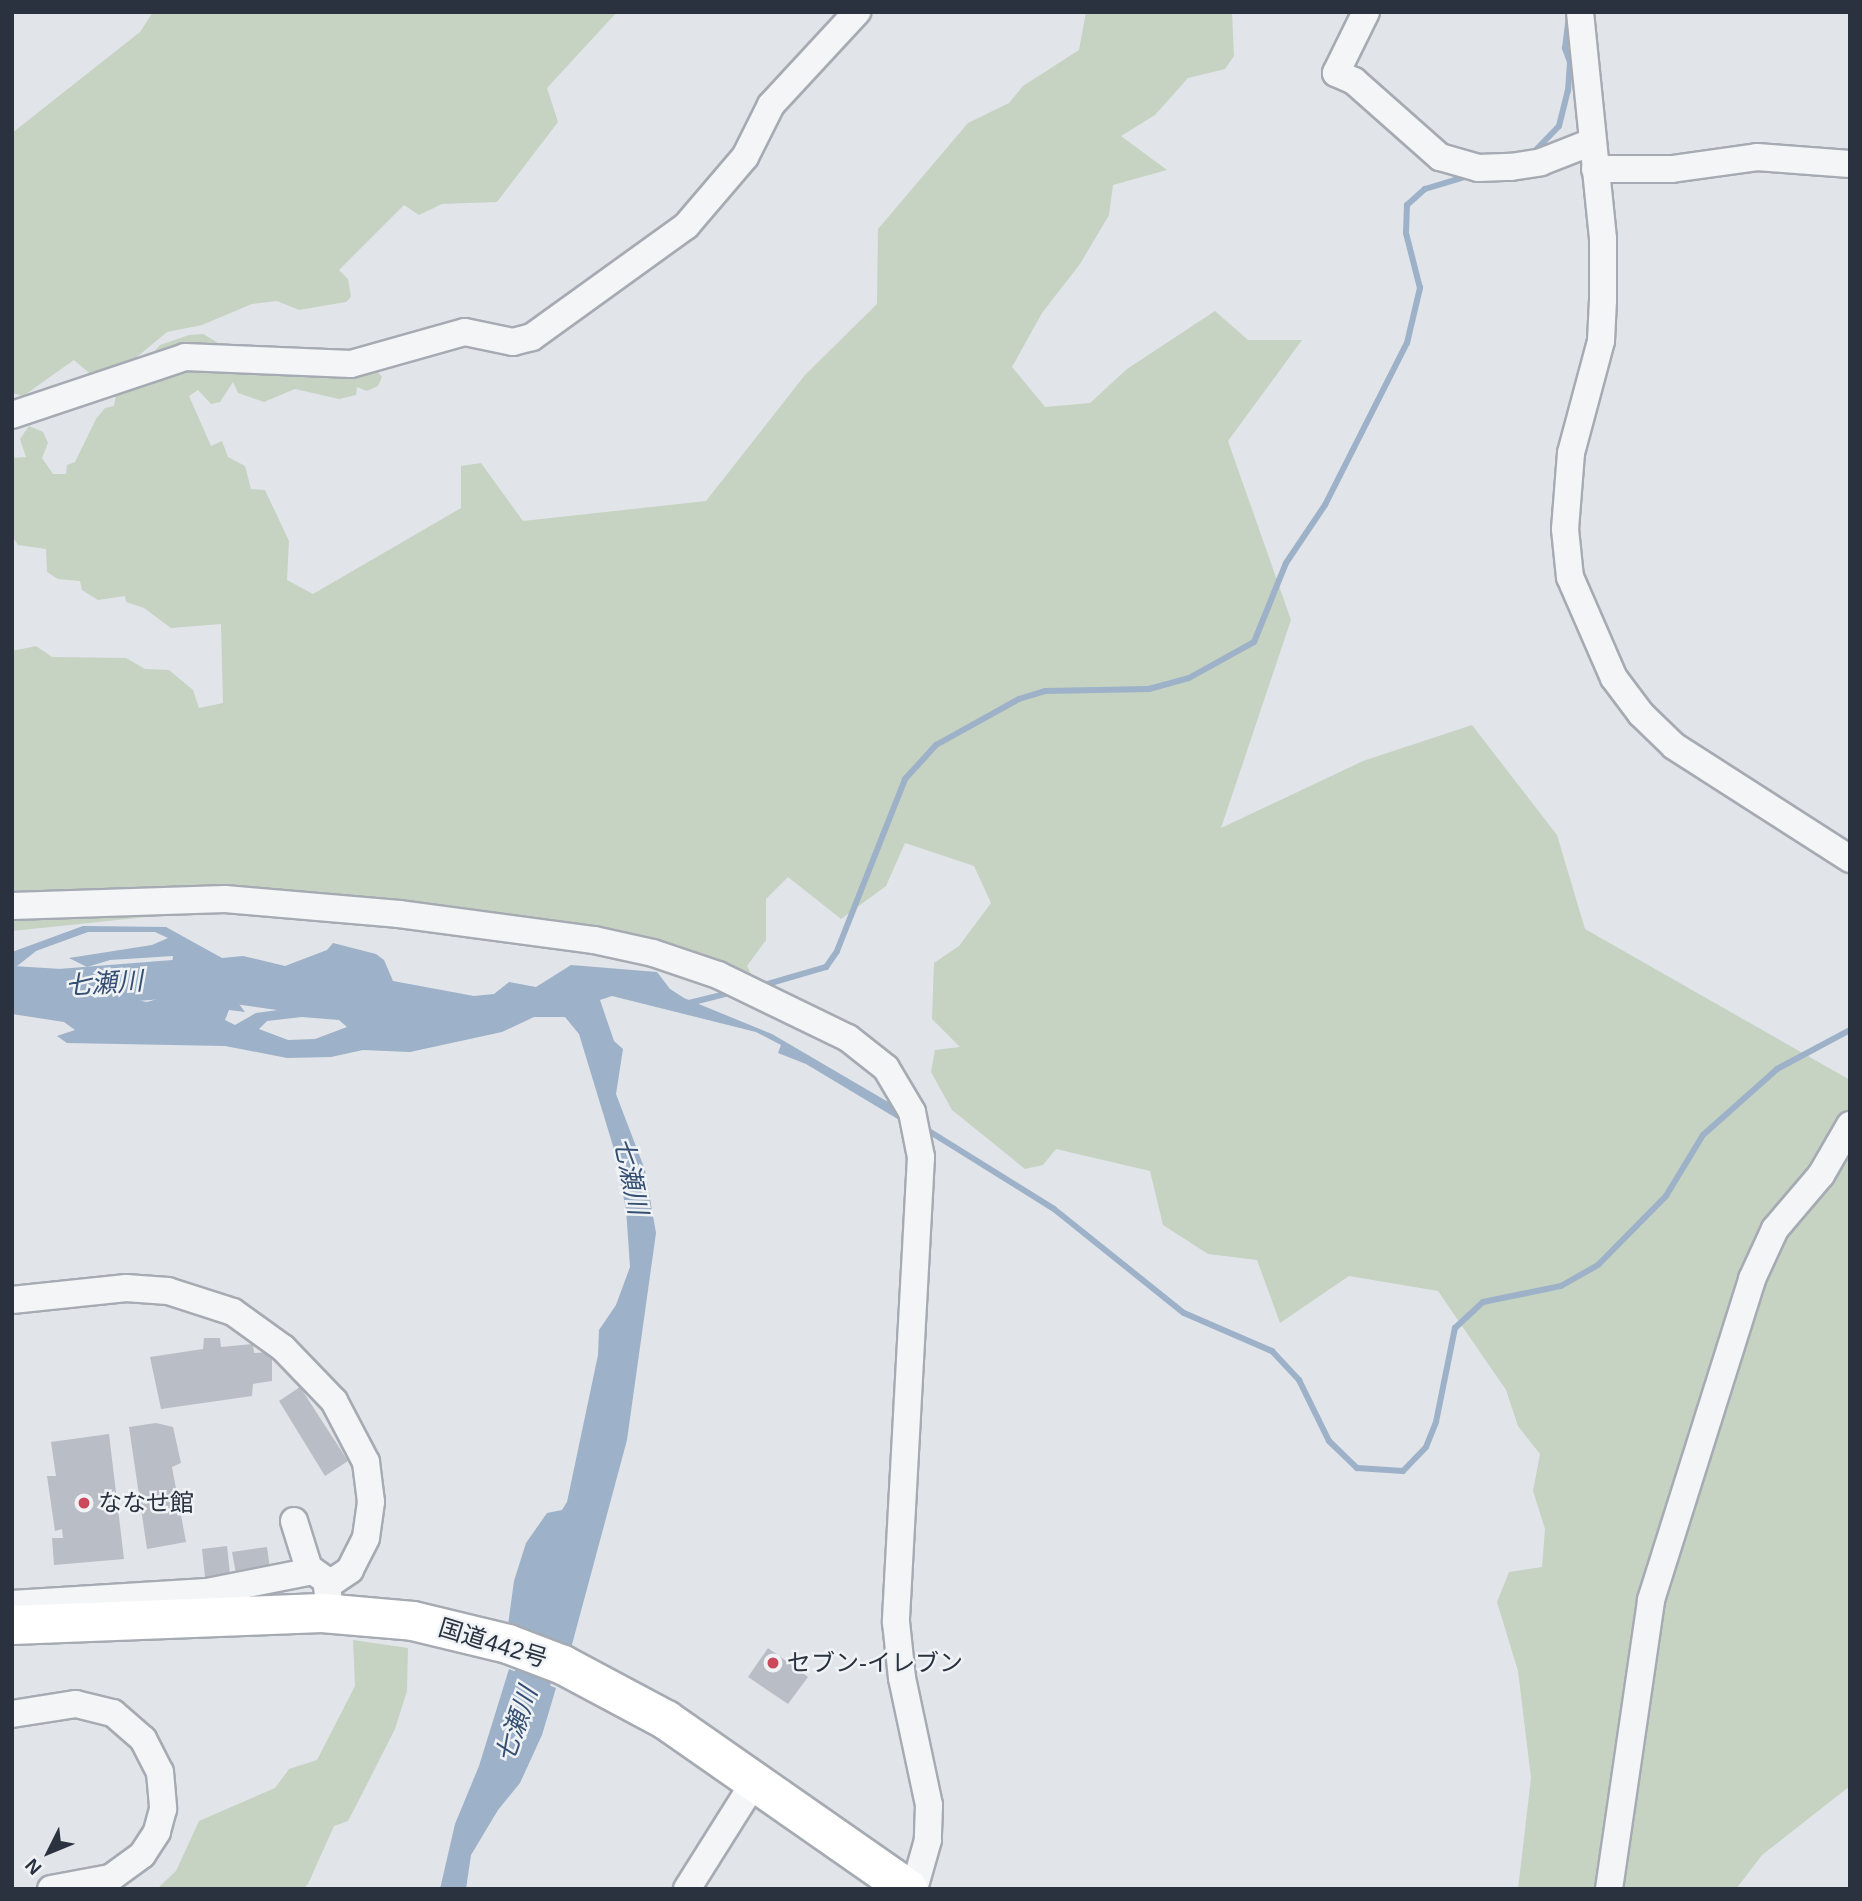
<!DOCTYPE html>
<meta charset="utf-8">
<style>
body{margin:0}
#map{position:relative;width:1862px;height:1901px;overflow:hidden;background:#e1e4e9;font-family:Helvetica,"Noto Sans JP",sans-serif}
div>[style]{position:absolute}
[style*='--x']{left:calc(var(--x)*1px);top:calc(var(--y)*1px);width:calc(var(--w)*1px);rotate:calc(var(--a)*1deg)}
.green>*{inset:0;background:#c6d3c2}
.water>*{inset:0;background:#9db1c8}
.stream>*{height:6px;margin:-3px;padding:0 3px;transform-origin:3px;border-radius:3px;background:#9db1c8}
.river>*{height:38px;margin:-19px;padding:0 19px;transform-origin:19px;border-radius:19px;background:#9db1c8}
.building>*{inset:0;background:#b8bdc6}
.roads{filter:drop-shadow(2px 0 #a6abb3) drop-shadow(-2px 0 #a6abb3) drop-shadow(0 2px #a6abb3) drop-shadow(0 -2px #a6abb3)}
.minor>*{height:26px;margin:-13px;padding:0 13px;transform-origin:13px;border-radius:13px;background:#f3f5f7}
.highway>*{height:38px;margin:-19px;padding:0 19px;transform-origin:19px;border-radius:19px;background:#fff}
.dots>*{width:19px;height:19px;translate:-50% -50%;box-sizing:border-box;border:4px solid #f0f3f6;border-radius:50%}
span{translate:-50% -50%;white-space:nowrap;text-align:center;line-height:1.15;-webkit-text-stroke:5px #f0f3f6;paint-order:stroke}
.poi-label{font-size:24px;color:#2a3240}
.left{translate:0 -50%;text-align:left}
.street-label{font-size:24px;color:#2a3240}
.water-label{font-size:26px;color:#355073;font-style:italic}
.frame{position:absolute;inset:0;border:14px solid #2a3240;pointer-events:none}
.north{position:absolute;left:14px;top:1817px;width:70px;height:70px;-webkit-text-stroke:5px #f0f3f6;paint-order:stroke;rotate:227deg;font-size:19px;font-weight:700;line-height:28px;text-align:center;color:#2a3240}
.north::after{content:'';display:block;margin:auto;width:24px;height:32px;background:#2a3240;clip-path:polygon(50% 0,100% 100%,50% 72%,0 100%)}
</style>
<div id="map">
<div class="green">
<div style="clip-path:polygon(153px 12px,617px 12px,547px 88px,558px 122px,497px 202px,442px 204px,419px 215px,404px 205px,339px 270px,348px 279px,351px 297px,346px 302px,299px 310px,277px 301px,252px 304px,202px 325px,167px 332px,114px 376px,94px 377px,74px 360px,23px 396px,12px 393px,12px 133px,140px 32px)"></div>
<div style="clip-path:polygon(1086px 12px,1232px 12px,1234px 56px,1225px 69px,1188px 78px,1155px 115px,1121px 136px,1167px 170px,1113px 185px,1109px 215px,1080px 264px,1042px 313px,1012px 367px,1045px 407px,1090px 403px,1127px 369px,1215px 311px,1248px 340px,1302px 340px,1228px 441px,1291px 620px,1221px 828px,1363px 761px,1472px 725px,1557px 835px,1585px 929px,1850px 1080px,1850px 1786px,1762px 1855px,1736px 1889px,1518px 1889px,1531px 1778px,1518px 1671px,1497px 1602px,1509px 1572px,1542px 1567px,1545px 1529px,1533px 1491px,1540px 1454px,1518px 1426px,1506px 1390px,1438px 1291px,1349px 1276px,1280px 1323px,1257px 1260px,1208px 1254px,1163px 1225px,1150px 1171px,1056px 1149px,1043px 1165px,1025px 1169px,952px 1110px,931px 1072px,935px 1050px,960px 1047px,932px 1019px,934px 963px,959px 946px,991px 903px,974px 866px,905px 843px,886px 886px,841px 919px,788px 877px,766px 899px,766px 940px,747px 966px,759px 989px,617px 943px,425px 924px,214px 910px,12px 931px,12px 651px,36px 646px,52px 657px,126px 658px,145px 669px,169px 670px,193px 690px,199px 708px,223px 703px,221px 624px,171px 628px,144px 608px,126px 602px,125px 596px,98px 600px,82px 590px,80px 581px,58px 579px,47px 572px,46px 549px,18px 545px,12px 536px,12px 458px,26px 457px,20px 439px,29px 426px,43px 432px,48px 443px,42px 458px,53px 474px,66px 474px,67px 465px,75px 462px,96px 419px,105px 408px,114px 406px,116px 395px,160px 345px,189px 335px,203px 334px,225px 347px,377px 371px,382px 377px,378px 386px,367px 391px,357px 387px,356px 395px,339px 399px,295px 389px,264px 402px,238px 393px,233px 382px,220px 402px,211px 404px,198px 390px,189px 396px,211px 446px,222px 441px,228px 457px,245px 466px,251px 489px,265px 490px,289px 541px,287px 580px,313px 594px,461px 508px,461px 466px,481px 463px,523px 521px,706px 501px,805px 375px,877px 304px,878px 229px,968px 123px,1009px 103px,1023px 86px,1079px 50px)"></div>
<div style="clip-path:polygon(353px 1640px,408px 1648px,407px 1691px,395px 1729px,361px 1796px,348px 1821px,334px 1826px,308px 1884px,303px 1889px,157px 1889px,176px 1871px,199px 1821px,275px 1788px,289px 1769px,317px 1760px,355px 1686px)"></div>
</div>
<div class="water">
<div style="clip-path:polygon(evenodd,83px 926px,166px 927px,222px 958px,243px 956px,285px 966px,327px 950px,333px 943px,376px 954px,384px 960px,393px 981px,474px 996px,494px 994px,509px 982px,536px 987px,571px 965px,657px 972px,670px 989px,684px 998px,772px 1034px,895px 1106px,901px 1121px,806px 1064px,778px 1053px,781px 1045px,756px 1032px,612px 996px,600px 1000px,614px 1041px,623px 1049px,616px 1094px,645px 1170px,656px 1233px,627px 1440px,570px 1652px,551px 1644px,565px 1592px,563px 1555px,549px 1566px,532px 1634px,508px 1625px,514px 1581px,526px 1543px,547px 1513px,562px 1510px,567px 1502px,598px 1355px,599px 1330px,616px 1305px,630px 1267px,626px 1209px,613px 1146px,579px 1034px,565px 1017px,534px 1017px,502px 1032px,410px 1052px,363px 1050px,331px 1057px,287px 1058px,225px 1046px,67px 1043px,57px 1036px,75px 1030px,64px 1022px,12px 1014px,12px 952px,83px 926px,88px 932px,155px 932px,168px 938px,152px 945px,69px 958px,87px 967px,110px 960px,173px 956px,171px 974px,157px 999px,147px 1002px,47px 984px,23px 976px,16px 967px,36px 951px,88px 932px,83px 926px,303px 984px,382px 990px,374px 997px,256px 1013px,235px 1025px,225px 1020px,229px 1010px,245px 1012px,239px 1004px,243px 998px,303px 984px,83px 926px,302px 1017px,339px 1020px,347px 1027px,315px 1039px,288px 1040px,259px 1029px,267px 1021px,302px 1017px)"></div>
<div style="clip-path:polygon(509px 1669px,556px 1688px,542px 1735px,520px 1783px,498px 1810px,471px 1855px,466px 1889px,440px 1889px,455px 1824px,479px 1766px)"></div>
</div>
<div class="stream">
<div style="--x:1531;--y:155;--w:40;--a:-46"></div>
<div style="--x:1559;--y:126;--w:36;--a:-76"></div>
<div style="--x:1568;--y:91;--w:29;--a:-86"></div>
<div style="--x:1570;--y:62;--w:15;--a:-110"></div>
<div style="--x:1565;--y:48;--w:33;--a:-83"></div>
<div style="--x:761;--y:986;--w:68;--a:-16.3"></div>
<div style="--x:826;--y:967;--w:19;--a:-55"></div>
<div style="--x:837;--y:951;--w:185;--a:-68.4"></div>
<div style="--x:905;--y:779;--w:46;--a:-47.6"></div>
<div style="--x:936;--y:745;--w:95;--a:-29"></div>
<div style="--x:1019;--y:699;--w:27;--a:-17"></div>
<div style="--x:1045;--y:691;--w:104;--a:-1.1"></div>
<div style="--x:1149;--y:689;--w:41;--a:-15.4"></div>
<div style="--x:1189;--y:678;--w:74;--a:-29"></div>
<div style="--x:1254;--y:642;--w:85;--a:-67.9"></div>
<div style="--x:1286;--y:563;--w:70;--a:-56.1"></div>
<div style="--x:1325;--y:505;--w:182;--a:-63.2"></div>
<div style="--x:1407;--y:343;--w:57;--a:-76.7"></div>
<div style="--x:1420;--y:288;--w:57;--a:-104.3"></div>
<div style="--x:1406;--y:233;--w:28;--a:-88"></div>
<div style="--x:1407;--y:205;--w:24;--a:-42"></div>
<div style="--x:1425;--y:189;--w:48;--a:-16.9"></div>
<div style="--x:689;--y:1003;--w:45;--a:-14"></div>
<div style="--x:924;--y:1128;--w:153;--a:31.9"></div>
<div style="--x:1054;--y:1209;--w:166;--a:38.7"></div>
<div style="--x:1184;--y:1313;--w:96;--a:23.4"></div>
<div style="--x:1272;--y:1351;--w:40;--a:47"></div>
<div style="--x:1299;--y:1380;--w:68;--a:63.8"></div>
<div style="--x:1329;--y:1441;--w:39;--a:44"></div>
<div style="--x:1357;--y:1468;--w:46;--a:3.7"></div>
<div style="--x:1403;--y:1471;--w:33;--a:-46"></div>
<div style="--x:1426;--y:1447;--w:27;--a:-68"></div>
<div style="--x:1436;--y:1422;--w:96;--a:-78.6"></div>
<div style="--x:1455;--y:1328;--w:38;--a:-43"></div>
<div style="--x:1483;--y:1302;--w:80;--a:-11.6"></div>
<div style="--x:1561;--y:1286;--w:43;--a:-29.6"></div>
<div style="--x:1598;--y:1265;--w:97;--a:-45.4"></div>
<div style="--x:1666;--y:1196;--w:71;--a:-58.8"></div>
<div style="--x:1703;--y:1135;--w:99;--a:-41.7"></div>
<div style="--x:1777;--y:1069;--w:83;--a:-28.1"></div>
</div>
<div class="river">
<div style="--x:12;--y:985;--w:48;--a:3.6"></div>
<div style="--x:60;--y:988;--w:127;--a:-4.5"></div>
<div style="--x:187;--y:978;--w:221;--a:8.1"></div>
<div style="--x:518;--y:1728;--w:217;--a:-73.7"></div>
</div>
<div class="building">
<div style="clip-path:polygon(204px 1338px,220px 1338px,221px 1347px,253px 1344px,254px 1353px,272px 1352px,272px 1381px,253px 1384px,252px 1396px,161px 1409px,150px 1357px,203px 1349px)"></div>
<div style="clip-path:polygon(300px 1387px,348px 1461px,325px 1476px,279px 1401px)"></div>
<div style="clip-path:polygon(156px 1423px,173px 1427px,181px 1463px,172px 1467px,186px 1542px,147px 1549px,129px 1427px)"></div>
<div style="clip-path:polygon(109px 1434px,124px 1559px,54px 1565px,52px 1538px,63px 1538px,62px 1529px,55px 1531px,47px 1476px,56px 1476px,51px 1442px)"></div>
<div style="clip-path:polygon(227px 1546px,230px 1574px,205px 1577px,202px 1549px)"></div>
<div style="clip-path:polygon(267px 1547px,270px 1569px,236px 1574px,232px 1552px)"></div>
<div style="clip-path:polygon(768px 1648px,808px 1677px,788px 1704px,748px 1677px)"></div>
</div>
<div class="roads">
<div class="minor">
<div style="--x:1366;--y:12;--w:68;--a:116.2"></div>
<div style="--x:1336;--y:73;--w:20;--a:24"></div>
<div style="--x:1354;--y:81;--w:115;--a:41.5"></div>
<div style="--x:1440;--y:157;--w:40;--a:16"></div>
<div style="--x:1478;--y:168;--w:33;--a:-2"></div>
<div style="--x:1511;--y:167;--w:30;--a:-9"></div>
<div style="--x:1541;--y:162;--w:55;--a:-21.4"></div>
<div style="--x:1580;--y:12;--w:228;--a:84.2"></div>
<div style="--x:1603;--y:239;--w:61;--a:90"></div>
<div style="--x:1603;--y:300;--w:41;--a:92.8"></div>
<div style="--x:1601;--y:341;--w:116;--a:105"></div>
<div style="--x:1571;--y:453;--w:76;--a:94.5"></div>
<div style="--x:1565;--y:529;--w:48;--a:84.1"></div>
<div style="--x:1570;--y:577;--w:110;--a:66.5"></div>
<div style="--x:1614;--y:678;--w:45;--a:53.1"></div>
<div style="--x:1641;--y:714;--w:46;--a:44.1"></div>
<div style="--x:1674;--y:746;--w:209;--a:32.7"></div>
<div style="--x:1595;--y:169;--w:77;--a:0"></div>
<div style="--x:1672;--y:169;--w:86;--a:-8"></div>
<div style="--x:1757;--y:157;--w:93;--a:4.3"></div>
<div style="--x:12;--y:415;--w:182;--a:-18.5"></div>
<div style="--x:185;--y:357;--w:166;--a:2.4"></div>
<div style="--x:351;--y:364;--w:118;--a:-15.7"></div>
<div style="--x:465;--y:332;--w:49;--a:11.8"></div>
<div style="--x:513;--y:342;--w:20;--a:-15"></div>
<div style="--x:532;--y:337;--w:190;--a:-35.8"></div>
<div style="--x:686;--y:226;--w:91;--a:-49.5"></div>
<div style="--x:745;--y:157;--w:58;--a:-63.4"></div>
<div style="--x:771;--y:105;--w:127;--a:-47.2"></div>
<div style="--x:12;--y:906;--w:213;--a:-1.9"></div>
<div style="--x:225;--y:899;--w:175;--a:4.9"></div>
<div style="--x:399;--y:914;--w:197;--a:7.6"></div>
<div style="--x:594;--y:940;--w:60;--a:12.4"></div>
<div style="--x:653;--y:953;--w:69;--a:18.7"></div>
<div style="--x:718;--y:975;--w:144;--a:25.9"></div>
<div style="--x:848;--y:1038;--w:48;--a:38.3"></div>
<div style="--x:886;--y:1068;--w:51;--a:59.4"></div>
<div style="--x:912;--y:1112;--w:46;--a:78.7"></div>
<div style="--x:921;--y:1157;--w:466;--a:93.1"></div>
<div style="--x:896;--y:1622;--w:56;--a:83.9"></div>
<div style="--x:902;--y:1678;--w:130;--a:78"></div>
<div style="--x:929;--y:1805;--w:35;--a:92"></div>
<div style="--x:928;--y:1840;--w:51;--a:105.9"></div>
<div style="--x:12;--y:1300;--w:115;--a:-6"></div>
<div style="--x:126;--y:1288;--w:42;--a:4.1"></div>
<div style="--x:168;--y:1291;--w:68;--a:17.9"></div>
<div style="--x:233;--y:1312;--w:62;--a:35.8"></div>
<div style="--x:283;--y:1348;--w:74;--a:46.1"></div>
<div style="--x:334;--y:1401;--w:69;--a:62.3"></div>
<div style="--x:366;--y:1462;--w:40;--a:82.9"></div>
<div style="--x:371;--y:1502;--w:36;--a:98"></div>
<div style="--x:366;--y:1538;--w:36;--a:117"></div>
<div style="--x:350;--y:1570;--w:27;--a:146"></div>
<div style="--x:294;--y:1521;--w:53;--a:72.6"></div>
<div style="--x:12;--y:1604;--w:195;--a:-3.5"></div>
<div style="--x:207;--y:1592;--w:108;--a:-11.2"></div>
<div style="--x:313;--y:1571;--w:16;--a:35"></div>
<div style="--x:326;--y:1580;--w:21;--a:82"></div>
<div style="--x:12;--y:1714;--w:65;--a:-8.9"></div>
<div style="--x:76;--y:1704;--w:38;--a:14"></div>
<div style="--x:113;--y:1713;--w:40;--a:41"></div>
<div style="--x:143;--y:1739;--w:37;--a:63"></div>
<div style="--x:160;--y:1772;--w:37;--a:85"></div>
<div style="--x:163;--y:1809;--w:24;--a:105"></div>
<div style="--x:157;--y:1832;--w:27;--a:123"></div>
<div style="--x:142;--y:1855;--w:39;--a:144"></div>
<div style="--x:110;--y:1878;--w:60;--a:169.4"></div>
<div style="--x:687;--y:1889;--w:128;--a:-57.8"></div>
<div style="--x:1609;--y:1889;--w:292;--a:-81.7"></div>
<div style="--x:1651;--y:1600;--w:337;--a:-72.5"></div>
<div style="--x:1752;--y:1279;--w:55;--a:-65.3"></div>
<div style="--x:1775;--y:1229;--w:71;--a:-49.6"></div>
<div style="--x:1821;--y:1175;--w:58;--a:-59.9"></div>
</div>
<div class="highway">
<div style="--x:12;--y:1625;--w:310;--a:-2.2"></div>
<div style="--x:322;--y:1613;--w:91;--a:5"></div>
<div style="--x:413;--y:1621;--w:98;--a:13.6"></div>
<div style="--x:508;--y:1644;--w:59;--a:20.9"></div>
<div style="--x:563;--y:1665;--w:117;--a:28.1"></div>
<div style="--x:666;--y:1720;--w:295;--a:34.9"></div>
</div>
</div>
<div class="dots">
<div style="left:84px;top:1503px;background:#ca4a5c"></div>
<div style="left:773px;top:1663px;background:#ca4a5c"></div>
</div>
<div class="poi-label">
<span class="left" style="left:98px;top:1503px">ななせ館</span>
<span class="left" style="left:787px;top:1663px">セブン-イレブン</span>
</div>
<div class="street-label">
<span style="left:493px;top:1643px;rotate:17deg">国道442号</span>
</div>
<div class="water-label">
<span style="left:104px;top:984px;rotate:-4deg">七瀬川</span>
<span style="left:630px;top:1176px;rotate:78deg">七瀬川</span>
<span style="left:517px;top:1725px;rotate:-71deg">七瀬川</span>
</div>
<div class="frame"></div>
<div class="north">N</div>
</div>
